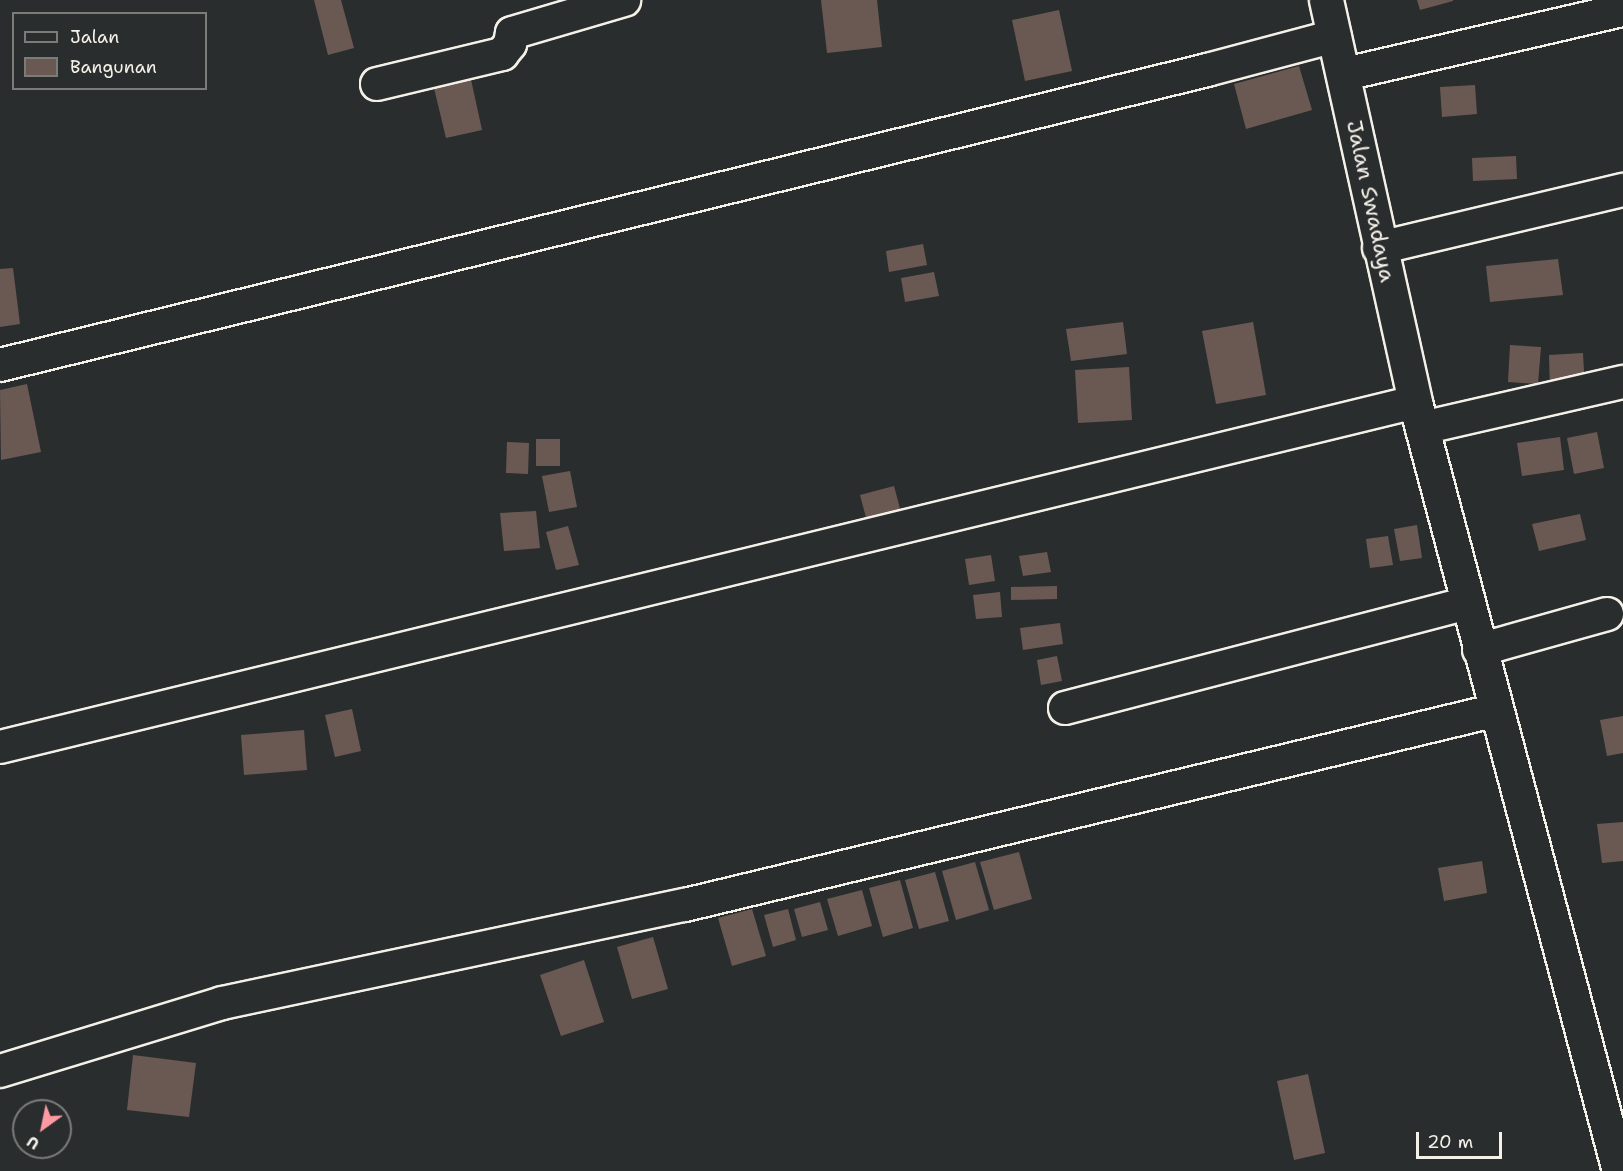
<!DOCTYPE html>
<style>
body{margin:0}
#map{position:relative;width:1623px;height:1171px;overflow:hidden;background:#2a2d2e;font-family:"Shantell Sans",sans-serif}
div>[style]{position:absolute}
[style*='--x']{left:calc(var(--x)*1px);top:calc(var(--y)*1px);width:calc(var(--w)*1px);rotate:calc(var(--a)*1deg)}
.building>*{inset:0;background:#6a5953}
.roads{filter:drop-shadow(2px 0 #f4f1e8) drop-shadow(-2px 0 #f4f1e8) drop-shadow(0 2px #f4f1e8) drop-shadow(0 -2px #f4f1e8)}
.street>*{height:32px;margin:-16px;padding:0 16px;transform-origin:16px;border-radius:16px;background:#2a2d2e}
.secondary>*{height:33px;margin:-16.5px;padding:0 16.5px;transform-origin:16.5px;border-radius:16.5px;background:#2a2d2e}
span{translate:-50% -50%;white-space:nowrap;text-align:center;line-height:1.15;-webkit-text-stroke:4.5px #2a2d2e;paint-order:stroke}
.street-label{font-size:22px;color:#f4f1e8}
.legend{position:absolute;left:12px;top:12px;width:195px;height:78px;box-sizing:border-box;background:#2a2d2e;border:2px solid #7b7b78;margin:0;padding:8px 10px;list-style:none;font-size:18px;color:#f4f1e8}
.legend li{display:flex;align-items:center;gap:12px;height:30px}
.legend b{width:30px;border:2px solid #7b7b78}
.north{position:absolute;left:12px;top:1099px;width:60px;height:60px;box-sizing:border-box;background:#2a2d2e;border:2px solid #7b7b78;border-radius:50%;rotate:213deg;font-size:16px;font-weight:700;line-height:24px;text-align:center;color:#f4f1e8}
.north::after{content:'';display:block;margin:auto;width:21px;height:27px;background:#ff9aa2;clip-path:polygon(50% 0,100% 100%,50% 72%,0 100%)}
.scale{position:absolute;left:1416px;top:1132px;width:86px;height:27px;box-sizing:border-box;border:3px solid #f4f1e8;border-top:0;padding-left:8px;font-size:18px;line-height:21px;white-space:nowrap;color:#f4f1e8;-webkit-text-stroke:4px #2a2d2e;paint-order:stroke}
</style>
<div id="map">
<div class="building">
<div style="clip-path:polygon(314px 0,341px 0,354px 48px,328px 55px)"></div>
<div style="clip-path:polygon(821px 0,877px 0,882px 47px,827px 53px)"></div>
<div style="clip-path:polygon(1417px 0,1453px 0,1453px 1px,1420px 10px)"></div>
<div style="clip-path:polygon(1059px 10px,1072px 71px,1025px 81px,1012px 20px)"></div>
<div style="clip-path:polygon(1299px 66px,1312px 110px,1246px 129px,1234px 84px)"></div>
<div style="clip-path:polygon(470px 75px,482px 130px,446px 138px,433px 84px)"></div>
<div style="clip-path:polygon(1475px 85px,1477px 114px,1442px 117px,1440px 87px)"></div>
<div style="clip-path:polygon(1516px 156px,1517px 179px,1473px 181px,1472px 158px)"></div>
<div style="clip-path:polygon(923px 244px,927px 265px,889px 272px,886px 251px)"></div>
<div style="clip-path:polygon(1558px 259px,1563px 295px,1490px 302px,1486px 266px)"></div>
<div style="clip-path:polygon(13px 268px,20px 324px,0 327px,0 269px)"></div>
<div style="clip-path:polygon(934px 272px,939px 296px,905px 302px,901px 278px)"></div>
<div style="clip-path:polygon(1123px 322px,1127px 354px,1071px 361px,1066px 329px)"></div>
<div style="clip-path:polygon(1253px 322px,1266px 395px,1216px 404px,1202px 331px)"></div>
<div style="clip-path:polygon(1510px 345px,1541px 347px,1538px 384px,1508px 382px)"></div>
<div style="clip-path:polygon(1583px 353px,1585px 390px,1550px 391px,1549px 355px)"></div>
<div style="clip-path:polygon(1129px 367px,1132px 420px,1078px 423px,1075px 370px)"></div>
<div style="clip-path:polygon(27px 384px,41px 452px,1px 460px,0 390px)"></div>
<div style="clip-path:polygon(1597px 432px,1604px 468px,1574px 474px,1567px 438px)"></div>
<div style="clip-path:polygon(1560px 437px,1564px 470px,1522px 476px,1517px 443px)"></div>
<div style="clip-path:polygon(536px 439px,560px 439px,560px 466px,536px 466px)"></div>
<div style="clip-path:polygon(507px 442px,529px 443px,528px 474px,506px 473px)"></div>
<div style="clip-path:polygon(570px 471px,577px 507px,549px 512px,542px 476px)"></div>
<div style="clip-path:polygon(894px 486px,902px 516px,868px 525px,860px 495px)"></div>
<div style="clip-path:polygon(536px 511px,540px 548px,504px 551px,500px 513px)"></div>
<div style="clip-path:polygon(1580px 514px,1586px 540px,1539px 551px,1532px 524px)"></div>
<div style="clip-path:polygon(1417px 525px,1422px 558px,1400px 561px,1394px 529px)"></div>
<div style="clip-path:polygon(568px 526px,579px 565px,556px 570px,546px 532px)"></div>
<div style="clip-path:polygon(1388px 536px,1393px 565px,1370px 568px,1366px 539px)"></div>
<div style="clip-path:polygon(1047px 552px,1051px 572px,1023px 576px,1019px 556px)"></div>
<div style="clip-path:polygon(991px 555px,995px 581px,969px 585px,965px 559px)"></div>
<div style="clip-path:polygon(1057px 586px,1057px 599px,1011px 600px,1011px 587px)"></div>
<div style="clip-path:polygon(1000px 592px,1002px 617px,976px 619px,973px 595px)"></div>
<div style="clip-path:polygon(1060px 623px,1063px 644px,1023px 650px,1020px 628px)"></div>
<div style="clip-path:polygon(1057px 656px,1062px 681px,1041px 685px,1037px 660px)"></div>
<div style="clip-path:polygon(352px 709px,361px 751px,335px 757px,325px 715px)"></div>
<div style="clip-path:polygon(1623px 716px,1623px 753px,1607px 756px,1600px 720px)"></div>
<div style="clip-path:polygon(304px 730px,307px 770px,244px 775px,241px 735px)"></div>
<div style="clip-path:polygon(1623px 822px,1623px 861px,1602px 863px,1597px 824px)"></div>
<div style="clip-path:polygon(1019px 852px,1032px 899px,994px 910px,980px 862px)"></div>
<div style="clip-path:polygon(1482px 861px,1487px 893px,1444px 901px,1438px 868px)"></div>
<div style="clip-path:polygon(975px 862px,989px 910px,956px 920px,942px 871px)"></div>
<div style="clip-path:polygon(935px 872px,949px 921px,919px 929px,905px 880px)"></div>
<div style="clip-path:polygon(900px 880px,913px 928px,883px 937px,869px 888px)"></div>
<div style="clip-path:polygon(862px 890px,872px 926px,838px 936px,827px 899px)"></div>
<div style="clip-path:polygon(820px 902px,828px 930px,802px 937px,794px 909px)"></div>
<div style="clip-path:polygon(752px 909px,766px 956px,732px 966px,718px 918px)"></div>
<div style="clip-path:polygon(788px 909px,796px 940px,773px 947px,764px 915px)"></div>
<div style="clip-path:polygon(653px 937px,668px 989px,632px 999px,617px 947px)"></div>
<div style="clip-path:polygon(584px 960px,604px 1022px,561px 1036px,540px 975px)"></div>
<div style="clip-path:polygon(133px 1055px,196px 1063px,189px 1117px,127px 1110px)"></div>
<div style="clip-path:polygon(1308px 1074px,1325px 1153px,1294px 1160px,1277px 1081px)"></div>
</div>
<div class="roads">
<div class="street">
<div style="--x:1345;--y:74;--w:285;--a:-13"></div>
<div style="--x:377;--y:84;--w:129;--a:-13.5"></div>
<div style="--x:502;--y:54;--w:13;--a:-51"></div>
<div style="--x:510;--y:44;--w:11;--a:-80"></div>
<div style="--x:512;--y:33;--w:117;--a:-16.4"></div>
<div style="--x:1379;--y:248;--w:251;--a:-13.4"></div>
<div style="--x:0;--y:365;--w:1243;--a:-13.73"></div>
<div style="--x:1207;--y:70;--w:132;--a:-14.9"></div>
<div style="--x:1422;--y:428;--w:206;--a:-12.9"></div>
<div style="--x:1479;--y:650;--w:133;--a:-15.7"></div>
<div style="--x:1065;--y:708;--w:416;--a:-14.6"></div>
<div style="--x:0;--y:747;--w:1456;--a:-13.7"></div>
<div style="--x:0;--y:1071;--w:232;--a:-17"></div>
<div style="--x:222;--y:1003;--w:473;--a:-12"></div>
<div style="--x:685;--y:905;--w:835;--a:-13.5"></div>
</div>
<div class="secondary">
<div style="--x:1326;--y:0;--w:412;--a:77.5"></div>
<div style="--x:1415;--y:402;--w:796;--a:75.14"></div>
</div>
</div>
<div class="street-label">
<span style="left:1371px;top:201px;rotate:78deg">Jalan Swadaya</span>
</div>
<ul class="legend">
<li><b style="height:8px;background:#2a2d2e"></b>Jalan</li>
<li><b style="height:16px;background:#6a5953"></b>Bangunan</li>
</ul>
<div class="north">U</div>
<div class="scale">20 m</div>
</div>
